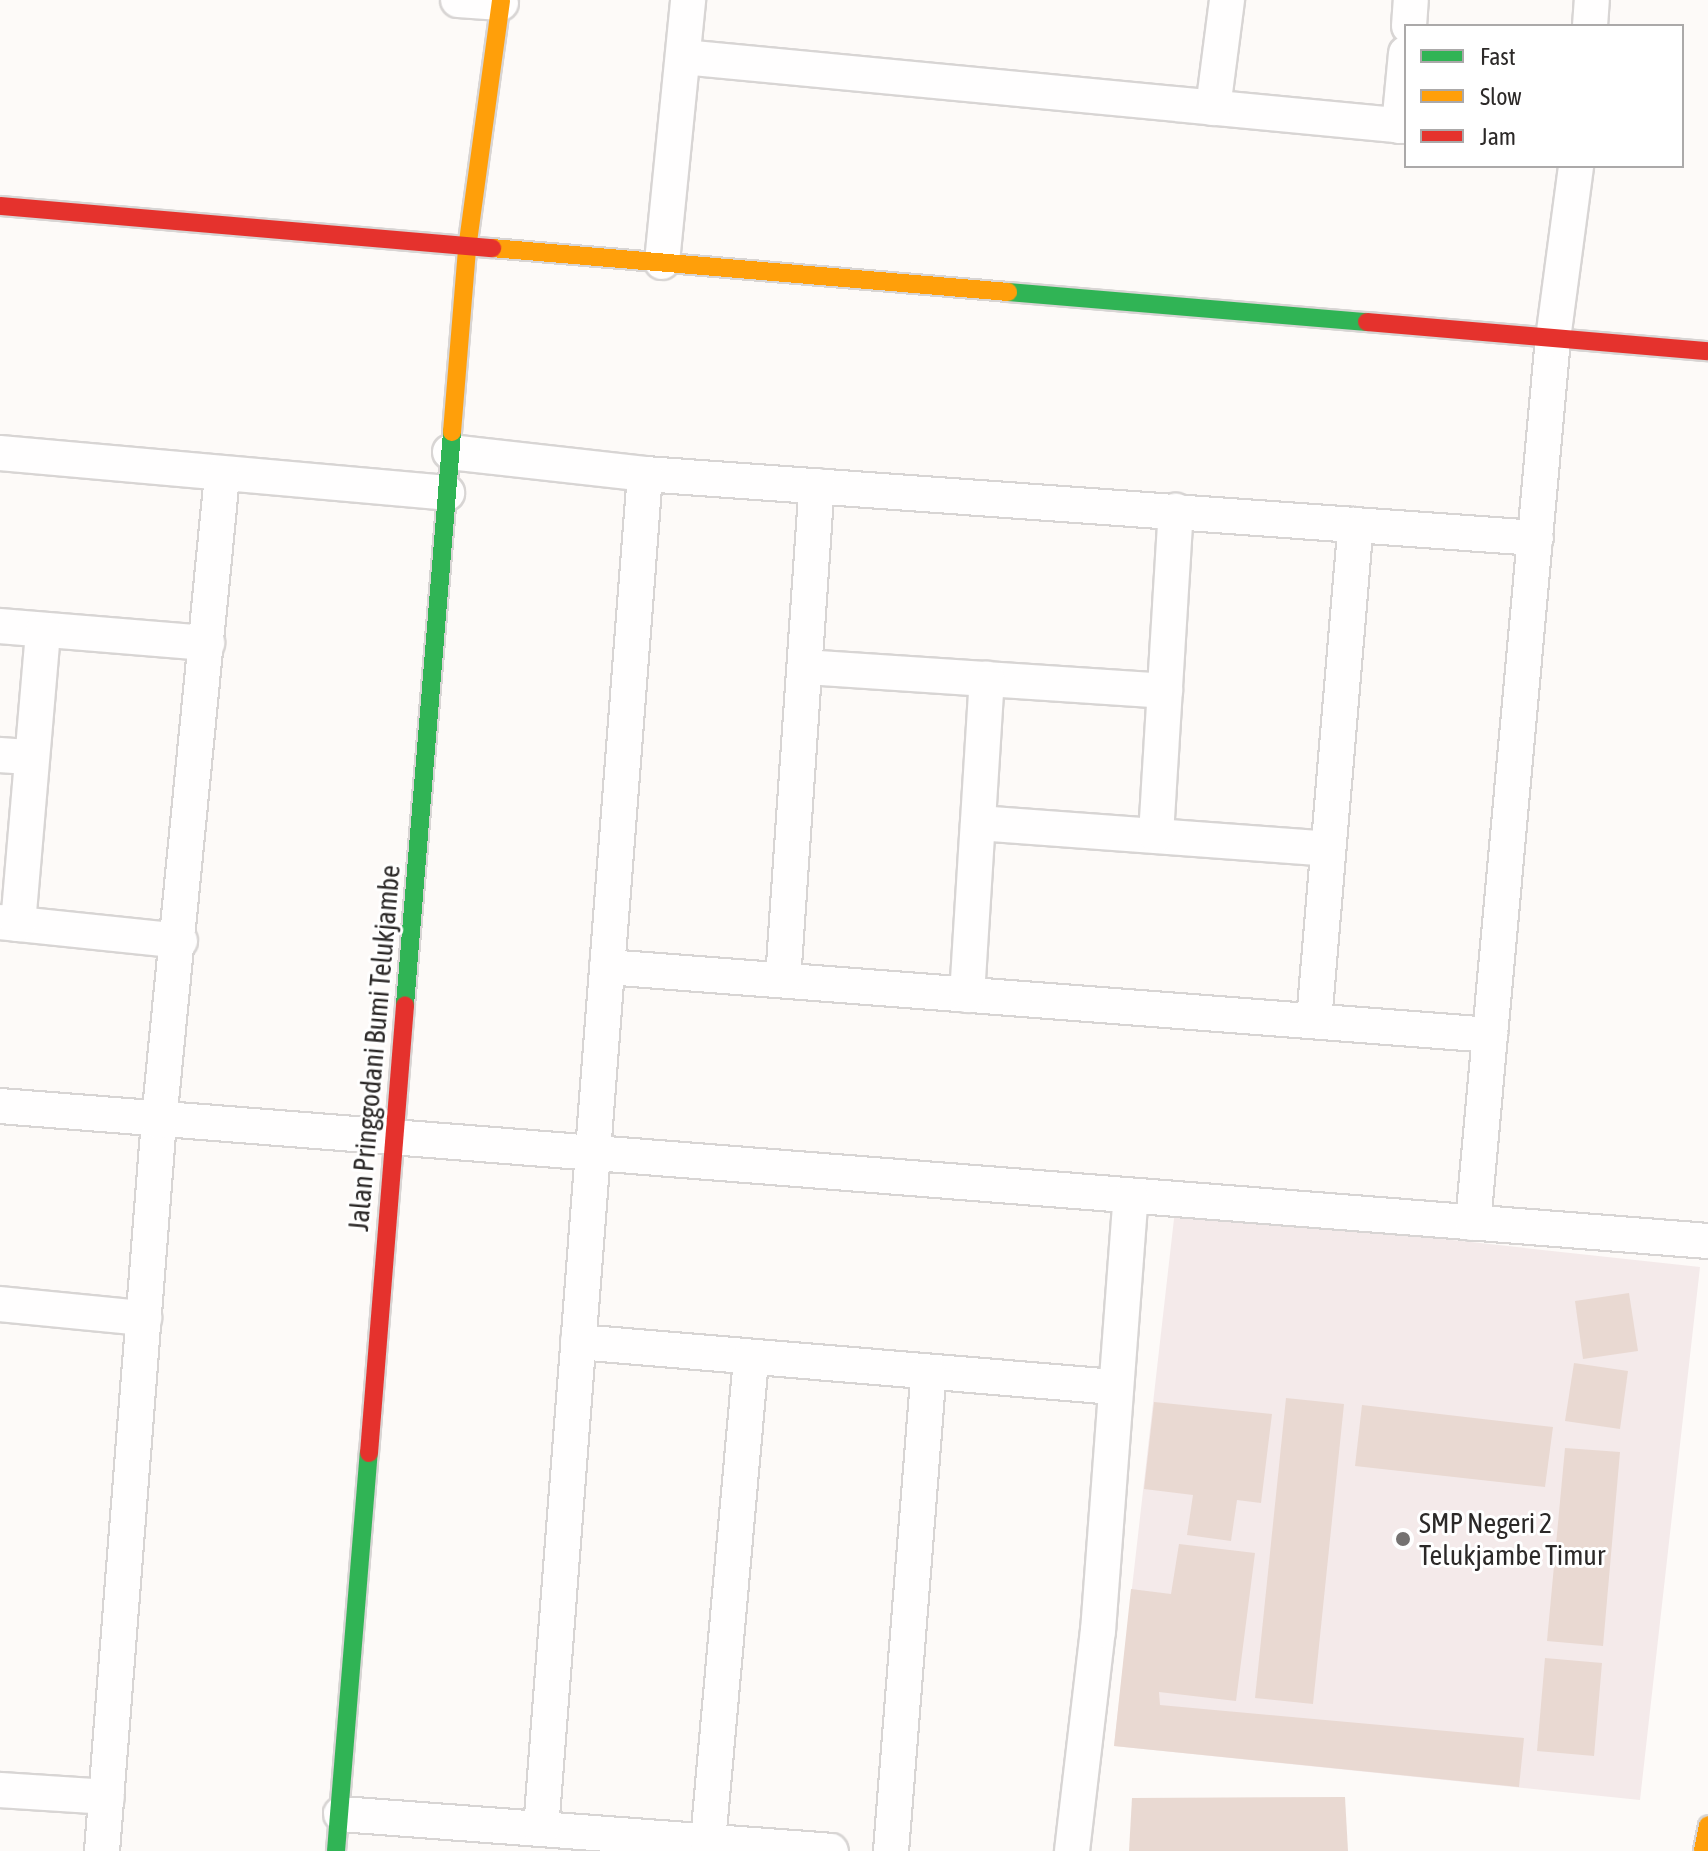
<!DOCTYPE html>
<style>
body{margin:0}
#map{position:relative;width:1708px;height:1851px;overflow:hidden;background:#fdfaf8;font-family:"Asap Condensed",sans-serif}
div>[style]{position:absolute}
[style*='--x']{left:calc(var(--x)*1px);top:calc(var(--y)*1px);width:calc(var(--w)*1px);rotate:calc(var(--a)*1deg)}
.education>*{inset:0;background:#f4eaea}
.building>*{inset:0;background:#e9d9d2}
.roads{filter:drop-shadow(2px 0 #d8d5d4) drop-shadow(-2px 0 #d8d5d4) drop-shadow(0 2px #d8d5d4) drop-shadow(0 -2px #d8d5d4)}
.street>*{height:34px;margin:-17px;padding:0 17px;transform-origin:17px;border-radius:17px;background:#fffefe}
.fast>*{height:18px;margin:-9px;padding:0 9px;transform-origin:9px;border-radius:9px;background:#30b455}
.slow>*{height:18px;margin:-9px;padding:0 9px;transform-origin:9px;border-radius:9px;background:#ff9f0a}
.jam>*{height:18px;margin:-9px;padding:0 9px;transform-origin:9px;border-radius:9px;background:#e5322d}
.dots>*{width:22px;height:22px;translate:-50% -50%;box-sizing:border-box;border:4px solid #fff;border-radius:50%}
span{translate:-50% -50%;white-space:nowrap;text-align:center;line-height:1.15;-webkit-text-stroke:6px #fff;paint-order:stroke}
.street-label{font-size:28px;color:#2c2928}
.poi-label{font-size:28px;color:#2c2928}
.left{translate:0 -50%;text-align:left}
.legend{position:absolute;left:1404px;top:24px;width:280px;height:144px;box-sizing:border-box;background:#fff;border:2px solid #aba9a9;margin:0;padding:10px 14px;list-style:none;font-size:24px;color:#2c2928}
.legend li{display:flex;align-items:center;gap:16px;height:40px}
.legend b{width:40px;border:2px solid #aba9a9}
</style>
<div id="map">
<div class="education">
<div style="clip-path:polygon(1175px 1210px,1700px 1267px,1640px 1800px,1114px 1746px)"></div>
</div>
<div class="building">
<div style="clip-path:polygon(1629px 1293px,1638px 1351px,1583px 1359px,1575px 1301px)"></div>
<div style="clip-path:polygon(1574px 1363px,1628px 1371px,1620px 1429px,1565px 1421px)"></div>
<div style="clip-path:polygon(1286px 1398px,1344px 1404px,1313px 1704px,1255px 1698px)"></div>
<div style="clip-path:polygon(1154px 1402px,1272px 1414px,1261px 1503px,1237px 1500px,1231px 1541px,1187px 1535px,1193px 1495px,1144px 1489px)"></div>
<div style="clip-path:polygon(1362px 1405px,1553px 1427px,1545px 1487px,1355px 1466px)"></div>
<div style="clip-path:polygon(1565px 1448px,1620px 1452px,1603px 1646px,1547px 1641px)"></div>
<div style="clip-path:polygon(1179px 1544px,1255px 1553px,1236px 1701px,1159px 1692px,1160px 1705px,1524px 1738px,1519px 1787px,1114px 1746px,1131px 1589px,1171px 1594px)"></div>
<div style="clip-path:polygon(1545px 1658px,1602px 1663px,1594px 1756px,1537px 1751px)"></div>
<div style="clip-path:polygon(1345px 1797px,1348px 1851px,1129px 1851px,1132px 1798px)"></div>
</div>
<div class="roads">
<div class="street">
<div style="--x:458;--y:0;--w:43;--a:4"></div>
<div style="--x:1409;--y:26;--w:26;--a:-86"></div>
<div style="--x:1590;--y:26;--w:26;--a:-86"></div>
<div style="--x:683;--y:57;--w:726;--a:5.45"></div>
<div style="--x:1213;--y:108;--w:109;--a:-82.6"></div>
<div style="--x:1399;--y:126;--w:73;--a:-84.5"></div>
<div style="--x:662;--y:262;--w:263;--a:-84.3"></div>
<div style="--x:450;--y:452;--w:196;--a:6.4"></div>
<div style="--x:645;--y:474;--w:893;--a:4.11"></div>
<div style="--x:0;--y:453;--w:449;--a:5.1"></div>
<div style="--x:0;--y:626;--w:208;--a:4.7"></div>
<div style="--x:805;--y:667;--w:361;--a:3.8"></div>
<div style="--x:0;--y:755;--w:31;--a:4"></div>
<div style="--x:978;--y:823;--w:351;--a:4.2"></div>
<div style="--x:1156;--y:835;--w:325;--a:-86.5"></div>
<div style="--x:0;--y:922;--w:181;--a:6"></div>
<div style="--x:18;--y:924;--w:295;--a:-85.1"></div>
<div style="--x:607;--y:967;--w:886;--a:4.4"></div>
<div style="--x:783;--y:980;--w:495;--a:-86.1"></div>
<div style="--x:967;--y:995;--w:317;--a:-86.4"></div>
<div style="--x:1314;--y:1021;--w:498;--a:-85.2"></div>
<div style="--x:0;--y:1106;--w:1713;--a:4.52"></div>
<div style="--x:1473;--y:1223;--w:888;--a:-84.83"></div>
<div style="--x:1553;--y:339;--w:175;--a:-82.4"></div>
<div style="--x:0;--y:1304;--w:145;--a:5.6"></div>
<div style="--x:578;--y:1342;--w:538;--a:4.8"></div>
<div style="--x:0;--y:1790;--w:107;--a:3.7"></div>
<div style="--x:341;--y:1814;--w:491;--a:4.3"></div>
<div style="--x:541;--y:1829;--w:1359;--a:-85.61"></div>
<div style="--x:708;--y:1841;--w:486;--a:-84.9"></div>
<div style="--x:102;--y:1851;--w:732;--a:-85.54"></div>
<div style="--x:159;--y:1121;--w:648;--a:-84.42"></div>
<div style="--x:891;--y:1851;--w:481;--a:-85.5"></div>
<div style="--x:1072;--y:1851;--w:222;--a:-83.3"></div>
<div style="--x:1098;--y:1631;--w:435;--a:-85.7"></div>
</div>
<div class="fast">
<div style="--x:1008;--y:292;--w:360;--a:4.8"></div>
<div style="--x:405;--y:1005;--w:575;--a:-85.31"></div>
<div style="--x:336;--y:1851;--w:399;--a:-85.3"></div>
</div>
<div class="slow">
<div style="--x:492;--y:248;--w:518;--a:4.87"></div>
<div style="--x:452;--y:432;--w:184;--a:-85.3"></div>
<div style="--x:467;--y:249;--w:251;--a:-82.2"></div>
<div style="--x:1703;--y:1851;--w:26;--a:-79"></div>
</div>
<div class="jam">
<div style="--x:0;--y:206;--w:494;--a:4.9"></div>
<div style="--x:1367;--y:322;--w:342;--a:4.9"></div>
<div style="--x:369;--y:1453;--w:449;--a:-85.4"></div>
</div>
</div>
<div class="dots">
<div style="left:1403px;top:1539px;background:#757271"></div>
</div>
<div class="street-label">
<span style="left:374px;top:1048px;rotate:-85deg">Jalan Pringgodani Bumi Telukjambe</span>
</div>
<div class="poi-label">
<span class="left" style="left:1419px;top:1539px">SMP Negeri 2<br>Telukjambe Timur</span>
</div>
<ul class="legend">
<li><b style="height:10px;background:#30b455"></b>Fast</li>
<li><b style="height:10px;background:#ff9f0a"></b>Slow</li>
<li><b style="height:10px;background:#e5322d"></b>Jam</li>
</ul>
</div>
